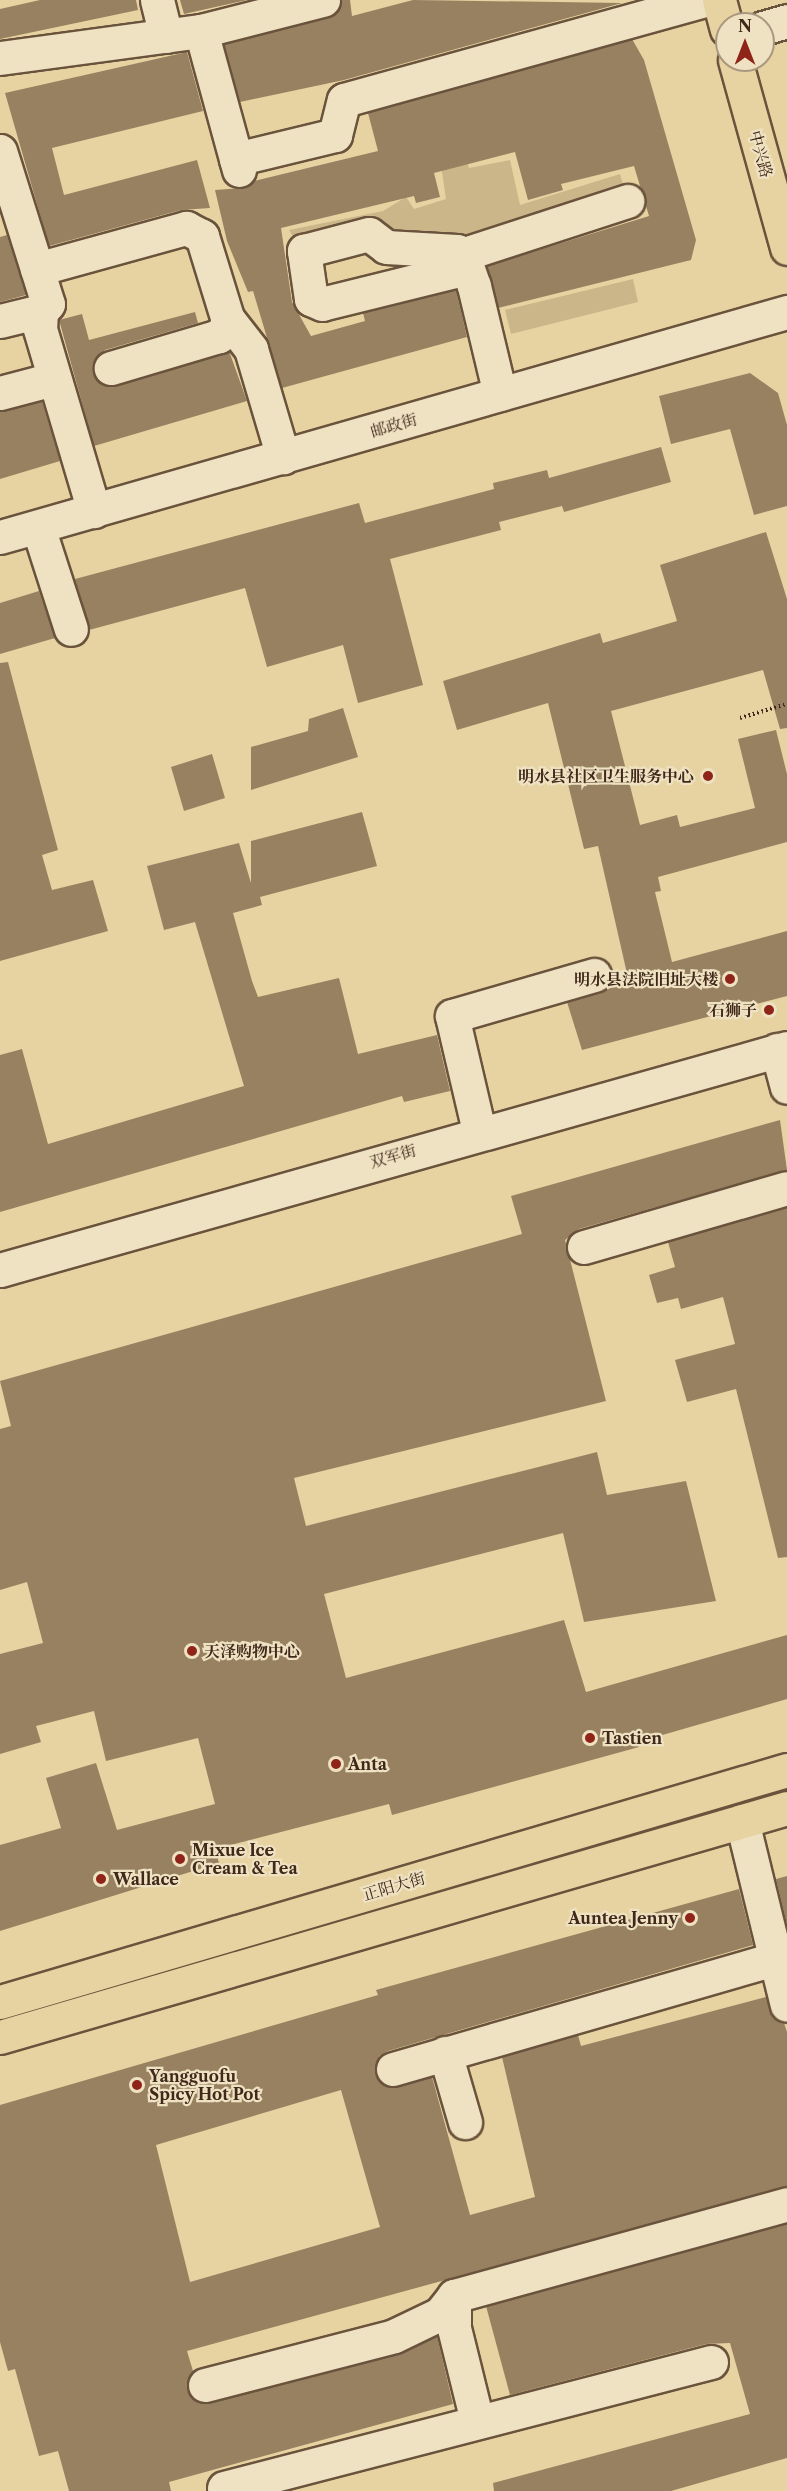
<!DOCTYPE html>
<meta charset="utf-8">
<style>
body{margin:0}
#map{position:relative;width:787px;height:2491px;overflow:hidden;background:#e7d3a1;font-family:"Libre Caslon Text","Noto Serif SC",serif}
div>[style]{position:absolute}
[style*='--x']{left:calc(var(--x)*1px);top:calc(var(--y)*1px);width:calc(var(--w)*1px);rotate:calc(var(--a)*1deg)}
.green>*{inset:0;background:#cbb68a}
.building>*{inset:0;background:#978161}
.path>*{height:4px;margin-top:-2px;transform-origin:0;background:repeating-linear-gradient(90deg,#40281b 0 1.5px,transparent 0 4.5px)}
.roads{filter:drop-shadow(2px 0 #6a533c) drop-shadow(-2px 0 #6a533c) drop-shadow(0 2px #6a533c) drop-shadow(0 -2px #6a533c)}
.minor>*{height:33px;margin:-16.5px;padding:0 16.5px;transform-origin:16.5px;border-radius:16.5px;background:#efe2c2}
.major>*{height:33px;margin:-16.5px;padding:0 16.5px;transform-origin:16.5px;border-radius:16.5px;background:#e7d3a1}
.dots>*{width:16px;height:16px;translate:-50% -50%;box-sizing:border-box;border:3px solid #efe2c2;border-radius:50%}
span{translate:-50% -50%;white-space:nowrap;text-align:center;line-height:1.15;-webkit-text-stroke:4.5px #efe2c2;paint-order:stroke}
.street-label{font-size:16px;color:#40281b}
.poi-label{font-size:16px;color:#40281b;font-weight:700}
.right{translate:-100% -50%;text-align:right}
.left{translate:0 -50%;text-align:left}
.north{position:absolute;left:715px;top:12px;width:60px;height:60px;box-sizing:border-box;background:#efe2c2;border:2px solid #a9987f;border-radius:50%;rotate:0deg;font-size:16px;font-weight:700;line-height:24px;text-align:center;color:#40281b}
.north::after{content:'';display:block;margin:auto;width:21px;height:27px;background:#8f2418;clip-path:polygon(50% 0,100% 100%,50% 72%,0 100%)}
</style>
<div id="map">
<div class="green">
<div style="clip-path:polygon(459px 135px,469px 168px,510px 160px,520px 205px,620px 174px,626px 194px,494px 233px,451px 240px,295px 240px,289px 230px,383px 211px,406px 197px,414px 209px,446px 199px,438px 145px)"></div>
<div style="clip-path:polygon(633px 279px,638px 302px,511px 334px,505px 310px)"></div>
</div>
<div class="building">
<div style="clip-path:polygon(40px 0,136px 0,138px 10px,0 39px,0 9px)"></div>
<div style="clip-path:polygon(180px 0,247px 0,184px 14px)"></div>
<div style="clip-path:polygon(341px 0,350px 0,352px 16px,413px 0,622px 3px,344px 80px,240px 102px,224px 44px,328px 18px)"></div>
<div style="clip-path:polygon(632px 39px,644px 60px,696px 240px,691px 260px,498px 308px,487px 266px,649px 216px,634px 166px,561px 184px,563px 190px,528px 200px,515px 152px,434px 173px,440px 197px,416px 203px,414px 196px,281px 228px,292px 302px,311px 336px,365px 321px,363px 313px,456px 290px,467px 337px,282px 388px,253px 291px,248px 292px,227px 241px,215px 190px,243px 188px,254px 181px,378px 151px,368px 113px)"></div>
<div style="clip-path:polygon(187px 52px,203px 111px,52px 148px,64px 195px,197px 160px,210px 208px,181px 210px,49px 246px,5px 93px)"></div>
<div style="clip-path:polygon(7px 235px,26px 295px,0 302px,0 237px)"></div>
<div style="clip-path:polygon(195px 312px,198px 323px,105px 350px,93px 363px,93px 374px,106px 386px,116px 386px,229px 351px,247px 401px,94px 446px,59px 320px,82px 314px,89px 340px)"></div>
<div style="clip-path:polygon(750px 373px,778px 393px,787px 425px,787px 506px,754px 515px,730px 429px,671px 444px,659px 396px)"></div>
<div style="clip-path:polygon(42px 401px,60px 461px,0 479px,0 411px)"></div>
<div style="clip-path:polygon(661px 447px,671px 482px,564px 512px,562px 506px,499px 522px,501px 530px,390px 559px,423px 685px,358px 703px,343px 645px,267px 667px,245px 588px,89px 630px,75px 579px,359px 503px,365px 523px,494px 489px,493px 483px,547px 470px,549px 478px)"></div>
<div style="clip-path:polygon(766px 532px,787px 599px,787px 728px,780px 729px,763px 670px,611px 711px,640px 825px,677px 815px,680px 827px,755px 808px,738px 739px,776px 730px,787px 774px,787px 842px,658px 877px,661px 891px,655px 892px,672px 962px,787px 931px,787px 996px,582px 1050px,567px 1002px,628px 978px,598px 846px,584px 849px,548px 703px,457px 730px,443px 681px,600px 633px,603px 643px,677px 621px,660px 565px)"></div>
<div style="clip-path:polygon(39px 591px,55px 638px,0 654px,0 603px)"></div>
<div style="clip-path:polygon(8px 662px,58px 850px,42px 855px,52px 890px,93px 880px,108px 931px,0 961px,0 663px)"></div>
<div style="clip-path:polygon(343px 708px,358px 757px,251px 790px,251px 747px,308px 731px,309px 719px)"></div>
<div style="clip-path:polygon(212px 754px,225px 798px,184px 811px,171px 767px)"></div>
<div style="clip-path:polygon(362px 812px,377px 866px,260px 897px,262px 905px,233px 913px,252px 981px,258px 997px,339px 978px,358px 1054px,437px 1035px,450px 1091px,404px 1102px,402px 1096px,0 1212px,0 1055px,22px 1049px,48px 1144px,244px 1086px,195px 922px,164px 930px,147px 866px,239px 843px,251px 883px,251px 841px)"></div>
<div style="clip-path:polygon(780px 1120px,787px 1170px,579px 1229px,565px 1240px,606px 1401px,294px 1478px,306px 1526px,597px 1452px,607px 1495px,686px 1481px,716px 1601px,584px 1622px,563px 1533px,324px 1594px,346px 1678px,564px 1620px,586px 1692px,787px 1635px,787px 1699px,638px 1742px,639px 1747px,392px 1815px,389px 1804px,215px 1849px,219px 1863px,0 1931px,0 1845px,61px 1828px,46px 1778px,96px 1763px,117px 1830px,215px 1804px,198px 1738px,106px 1761px,94px 1711px,36px 1726px,41px 1742px,0 1754px,0 1654px,43px 1643px,27px 1582px,0 1590px,0 1429px,11px 1426px,0 1381px,522px 1234px,511px 1196px)"></div>
<div style="clip-path:polygon(787px 1208px,787px 1557px,778px 1558px,736px 1389px,687px 1402px,675px 1360px,735px 1344px,723px 1297px,681px 1309px,678px 1298px,657px 1303px,649px 1275px,675px 1267px,668px 1242px)"></div>
<div style="clip-path:polygon(787px 1876px,787px 1925px,776px 1879px)"></div>
<div style="clip-path:polygon(evenodd,739px 1889px,753px 1945px,388px 2051px,379px 2056px,375px 2074px,389px 2087px,432px 2077px,470px 2215px,535px 2197px,502px 2057px,578px 2035px,581px 2046px,766px 1997px,773px 2017px,784px 2023px,787px 2032px,787px 2186px,187px 2351px,193px 2371px,187px 2390px,192px 2399px,209px 2403px,399px 2354px,437px 2336px,453px 2404px,169px 2482px,171px 2491px,69px 2491px,58px 2451px,39px 2456px,15px 2369px,8px 2371px,0 2342px,0 2105px,378px 1995px,376px 1990px,739px 1889px,341px 2090px,380px 2227px,190px 2282px,156px 2145px,341px 2090px)"></div>
<div style="clip-path:polygon(787px 2223px,787px 2458px,671px 2491px,494px 2491px,493px 2483px,750px 2414px,730px 2343px,706px 2344px,510px 2395px,486px 2306px)"></div>
</div>
<div class="path">
<div style="--x:740;--y:718;--w:49;--a:-16.6"></div>
</div>
<div class="roads">
<div class="minor">
<div style="--x:157;--y:0;--w:37;--a:76"></div>
<div style="--x:763;--y:28;--w:25;--a:-16"></div>
<div style="--x:201;--y:31;--w:144;--a:74.7"></div>
<div style="--x:0;--y:58;--w:203;--a:-7.7"></div>
<div style="--x:201;--y:31;--w:126;--a:-14.3"></div>
<div style="--x:0;--y:151;--w:160;--a:72.6"></div>
<div style="--x:48;--y:304;--w:10;--a:135"></div>
<div style="--x:41;--y:311;--w:18;--a:93"></div>
<div style="--x:40;--y:329;--w:190;--a:73.5"></div>
<div style="--x:236;--y:159;--w:102;--a:-13.6"></div>
<div style="--x:335;--y:135;--w:36;--a:-76"></div>
<div style="--x:344;--y:100;--w:374;--a:-15.5"></div>
<div style="--x:461;--y:255;--w:175;--a:-18"></div>
<div style="--x:467;--y:268;--w:149;--a:166.1"></div>
<div style="--x:322;--y:304;--w:12;--a:-156"></div>
<div style="--x:311;--y:299;--w:49;--a:-98.3"></div>
<div style="--x:304;--y:251;--w:67;--a:-14.7"></div>
<div style="--x:369;--y:234;--w:21;--a:37"></div>
<div style="--x:386;--y:247;--w:71;--a:3.2"></div>
<div style="--x:457;--y:251;--w:15;--a:53"></div>
<div style="--x:466;--y:263;--w:24;--a:71"></div>
<div style="--x:474;--y:286;--w:111;--a:76.5"></div>
<div style="--x:37;--y:269;--w:155;--a:-15.4"></div>
<div style="--x:186;--y:228;--w:18;--a:27"></div>
<div style="--x:202;--y:236;--w:92;--a:72.9"></div>
<div style="--x:229;--y:324;--w:16;--a:130"></div>
<div style="--x:219;--y:336;--w:113;--a:163.5"></div>
<div style="--x:227;--y:318;--w:39;--a:52"></div>
<div style="--x:251;--y:349;--w:113;--a:73.5"></div>
<div style="--x:0;--y:321;--w:42;--a:-13.7"></div>
<div style="--x:0;--y:393;--w:55;--a:-14.8"></div>
<div style="--x:38;--y:527;--w:107;--a:72.1"></div>
<div style="--x:0;--y:537;--w:819;--a:-15.96"></div>
<div style="--x:777;--y:1050;--w:38;--a:75"></div>
<div style="--x:479;--y:1131;--w:118;--a:-103.2"></div>
<div style="--x:452;--y:1016;--w:148;--a:-16.1"></div>
<div style="--x:584;--y:1247;--w:211;--a:-16.2"></div>
<div style="--x:0;--y:1270;--w:818;--a:-15.75"></div>
<div style="--x:742;--y:1821;--w:189;--a:76.3"></div>
<div style="--x:445;--y:2053;--w:72;--a:73.8"></div>
<div style="--x:393;--y:2069;--w:410;--a:-16.1"></div>
<div style="--x:454;--y:2296;--w:32;--a:90"></div>
<div style="--x:454;--y:2328;--w:96;--a:76.1"></div>
<div style="--x:205;--y:2385;--w:195;--a:-14.5"></div>
<div style="--x:394;--y:2336;--w:51;--a:-25.6"></div>
<div style="--x:440;--y:2314;--w:23;--a:-52"></div>
<div style="--x:454;--y:2296;--w:345;--a:-15.4"></div>
<div style="--x:224;--y:2488;--w:503;--a:-14.51"></div>
</div>
<div class="major">
<div style="--x:719;--y:0;--w:30;--a:75"></div>
<div style="--x:735;--y:60;--w:195;--a:74.5"></div>
<div style="--x:0;--y:2002;--w:820;--a:-16.43"></div>
<div style="--x:0;--y:2037;--w:820;--a:-16.22"></div>
</div>
</div>
<div class="dots">
<div style="left:708px;top:776px;background:#8f2418"></div>
<div style="left:730px;top:979px;background:#8f2418"></div>
<div style="left:769px;top:1010px;background:#8f2418"></div>
<div style="left:192px;top:1651px;background:#8f2418"></div>
<div style="left:590px;top:1738px;background:#8f2418"></div>
<div style="left:336px;top:1764px;background:#8f2418"></div>
<div style="left:180px;top:1859px;background:#8f2418"></div>
<div style="left:101px;top:1879px;background:#8f2418"></div>
<div style="left:690px;top:1918px;background:#8f2418"></div>
<div style="left:137px;top:2085px;background:#8f2418"></div>
</div>
<div class="street-label">
<span style="left:761px;top:154px;rotate:75deg">中兴路</span>
<span style="left:394px;top:425px;rotate:-16deg">邮政街</span>
<span style="left:393px;top:1156px;rotate:-16deg">双军街</span>
<span style="left:394px;top:1886px;rotate:-16deg">正阳大街</span>
</div>
<div class="poi-label">
<span class="right" style="left:694px;top:776px">明水县社区卫生服务中心</span>
<span class="right" style="left:718px;top:979px">明水县法院旧址大楼</span>
<span class="right" style="left:757px;top:1010px">石狮子</span>
<span class="left" style="left:204px;top:1651px">天泽购物中心</span>
<span class="left" style="left:602px;top:1738px">Tastien</span>
<span class="left" style="left:348px;top:1764px">Anta</span>
<span class="left" style="left:192px;top:1859px">Mixue Ice<br>Cream &amp; Tea</span>
<span class="left" style="left:113px;top:1879px">Wallace</span>
<span class="right" style="left:678px;top:1918px">Auntea Jenny</span>
<span class="left" style="left:149px;top:2085px">Yangguofu<br>Spicy Hot Pot</span>
</div>
<div class="north">N</div>
</div>
